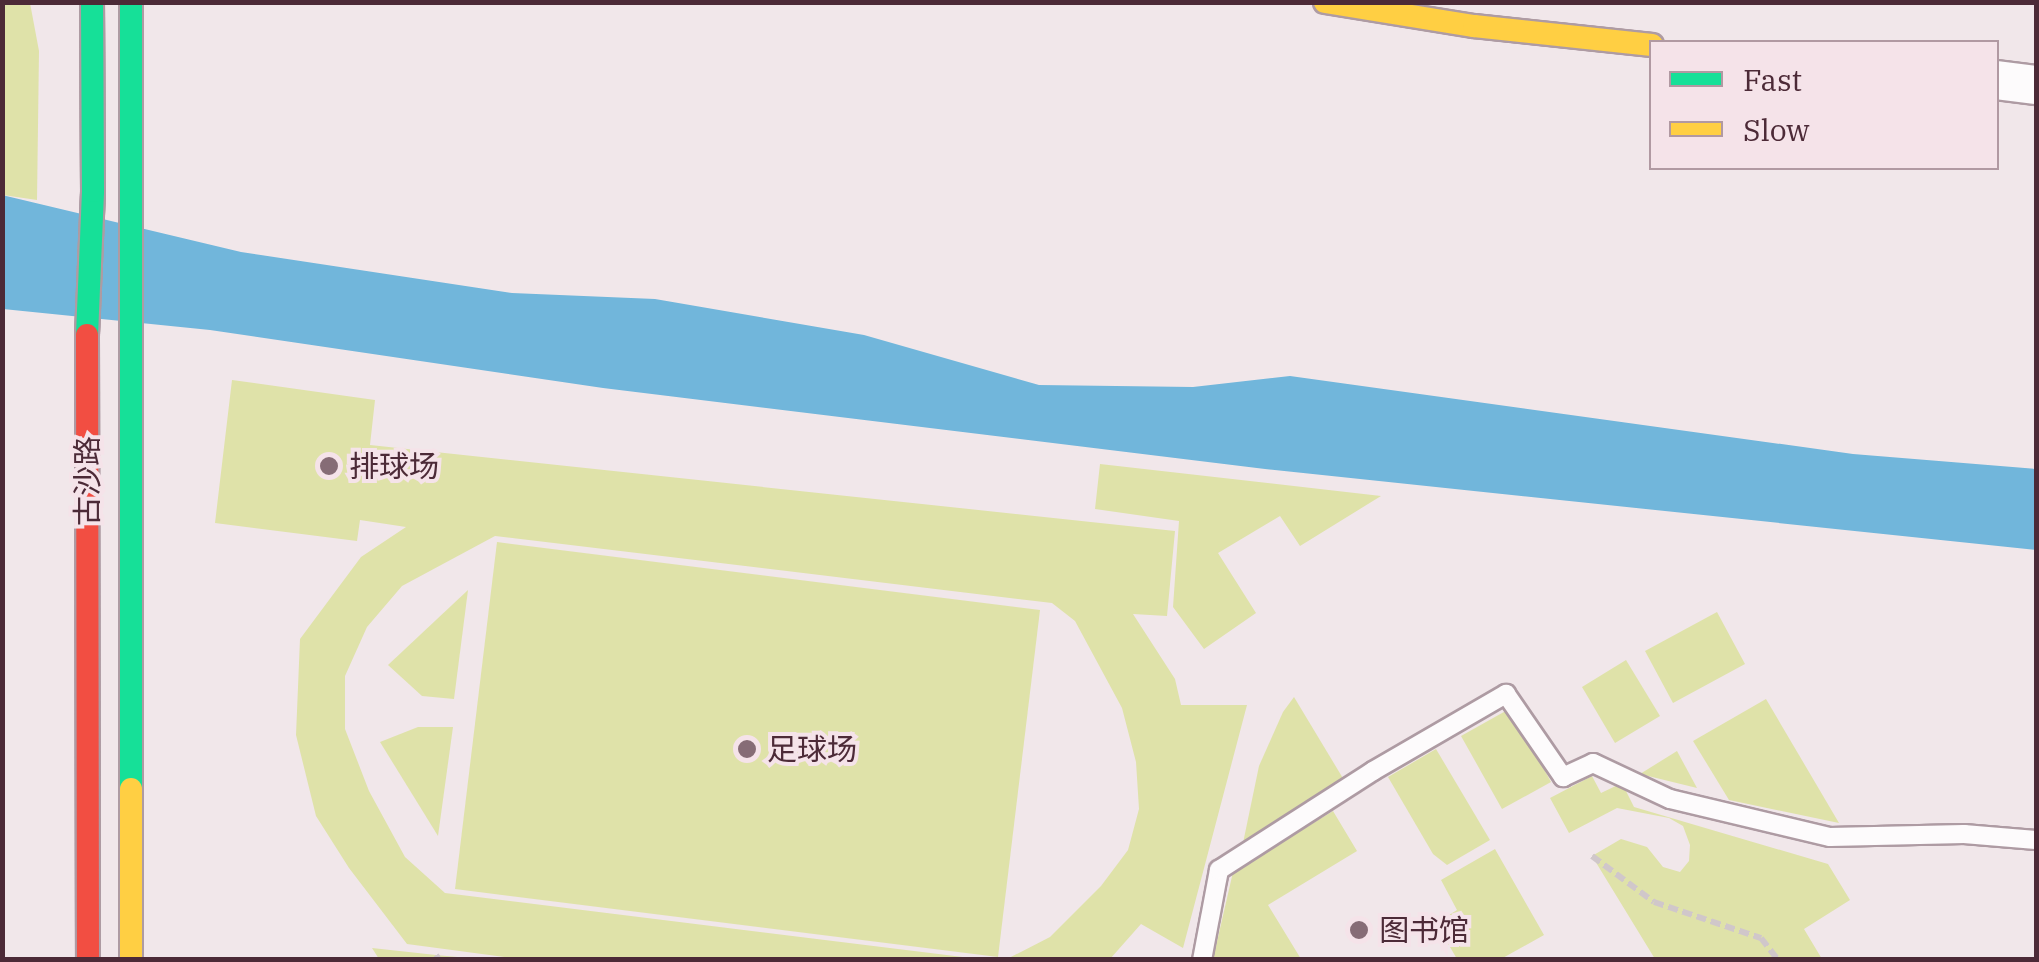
<!DOCTYPE html>
<meta charset="utf-8">
<style>
body{margin:0}
#map{position:relative;width:2039px;height:962px;overflow:hidden;background:#f1e7ea;font-family:"IBM Plex Serif","Noto Sans SC",serif}
div>[style]{position:absolute}
[style*='--x']{left:calc(var(--x)*1px);top:calc(var(--y)*1px);width:calc(var(--w)*1px);rotate:calc(var(--a)*1deg)}
.green>*{inset:0;background:#dfe2a9}
.water>*{inset:0;background:#71b6db}
.path>*{height:6px;margin-top:-3px;transform-origin:0;background:repeating-linear-gradient(90deg,#d0c7ca 0 10px,transparent 0 15px)}
.roads{filter:drop-shadow(2px 0 #ae9ba3) drop-shadow(-2px 0 #ae9ba3) drop-shadow(0 2px #ae9ba3) drop-shadow(0 -2px #ae9ba3)}
.lane>*{height:18px;margin:-9px;padding:0 9px;transform-origin:9px;border-radius:9px;background:#fdfbfc}
.street>*{height:38px;margin:-19px;padding:0 19px;transform-origin:19px;border-radius:19px;background:#fdfbfc}
.fast>*{height:22px;margin:-11px;padding:0 11px;transform-origin:11px;border-radius:11px;background:#16e098}
.slow>*{height:22px;margin:-11px;padding:0 11px;transform-origin:11px;border-radius:11px;background:#ffcf43}
.jam>*{height:22px;margin:-11px;padding:0 11px;transform-origin:11px;border-radius:11px;background:#f24e42}
.dots>*{width:28px;height:28px;translate:-50% -50%;box-sizing:border-box;border:5px solid #f5e3e9;border-radius:50%}
span{translate:-50% -50%;white-space:nowrap;text-align:center;line-height:1.15;-webkit-text-stroke:8px #f5e3e9;paint-order:stroke}
.poi-label{font-size:30px;color:#4c2a37}
.left{translate:0 -50%;text-align:left}
.street-label{font-size:30px;color:#4c2a37}
.frame{position:absolute;inset:0;border:5px solid #4c2a37;pointer-events:none}
.legend{position:absolute;left:1649px;top:40px;width:350px;height:130px;box-sizing:border-box;background:#f5e3e9;border:2px solid #b199a2;margin:0;padding:12px 18px;list-style:none;font-size:30px;color:#4c2a37}
.legend li{display:flex;align-items:center;gap:20px;height:50px}
.legend b{width:50px;border:2px solid #b199a2}
</style>
<div id="map">
<div class="green">
<div style="clip-path:polygon(2px 3px,30px 3px,39px 51px,37px 200px,3px 195px)"></div>
<div style="clip-path:polygon(232px 380px,375px 400px,370px 445px,1175px 531px,1167px 616px,1133px 614px,1175px 679px,1181px 705px,1247px 705px,1183px 948px,1141px 924px,1110px 959px,1007px 959px,1050px 937px,1101px 886px,1128px 850px,1139px 809px,1136px 762px,1122px 708px,1075px 621px,1052px 603px,495px 536px,402px 586px,367px 627px,345px 676px,345px 729px,369px 791px,405px 857px,445px 893px,979px 959px,527px 960px,407px 944px,349px 868px,316px 816px,296px 735px,300px 639px,361px 557px,406px 527px,360px 520px,357px 541px,215px 523px)"></div>
<div style="clip-path:polygon(1100px 464px,1381px 496px,1300px 546px,1280px 516px,1218px 553px,1256px 613px,1204px 649px,1173px 607px,1179px 521px,1095px 509px)"></div>
<div style="clip-path:polygon(497px 542px,1040px 610px,998px 957px,455px 889px)"></div>
<div style="clip-path:polygon(468px 590px,454px 699px,422px 696px,388px 665px)"></div>
<div style="clip-path:polygon(1717px 612px,1745px 664px,1673px 703px,1645px 651px)"></div>
<div style="clip-path:polygon(1626px 660px,1660px 716px,1615px 743px,1582px 687px)"></div>
<div style="clip-path:polygon(1294px 697px,1344px 780px,1243px 843px,1259px 766px,1283px 712px)"></div>
<div style="clip-path:polygon(1766px 699px,1839px 823px,1729px 800px,1693px 741px)"></div>
<div style="clip-path:polygon(1511px 708px,1551px 782px,1502px 809px,1461px 736px)"></div>
<div style="clip-path:polygon(418px 727px,453px 727px,438px 836px,380px 742px)"></div>
<div style="clip-path:polygon(1436px 749px,1490px 840px,1447px 865px,1433px 854px,1388px 777px)"></div>
<div style="clip-path:polygon(1677px 751px,1697px 788px,1640px 774px)"></div>
<div style="clip-path:polygon(1592px 776px,1601px 793px,1622px 783px,1634px 807px,1828px 864px,1850px 900px,1804px 929px,1822px 959px,1655px 959px,1592px 856px,1621px 839px,1647px 847px,1663px 867px,1680px 872px,1689px 861px,1690px 845px,1683px 826px,1669px 818px,1617px 808px,1569px 833px,1550px 798px)"></div>
<div style="clip-path:polygon(1333px 811px,1357px 851px,1268px 905px,1301px 959px,1213px 959px,1233px 872px)"></div>
<div style="clip-path:polygon(1495px 849px,1544px 935px,1501px 959px,1457px 959px,1436px 923px,1457px 910px,1441px 880px)"></div>
<div style="clip-path:polygon(372px 948px,436px 955px,479px 959px,379px 959px)"></div>
</div>
<div class="water">
<div style="clip-path:polygon(2px 195px,241px 252px,512px 293px,655px 299px,864px 335px,1039px 385px,1193px 387px,1290px 376px,1853px 454px,2036px 469px,2036px 550px,1265px 469px,603px 388px,210px 330px,3px 309px)"></div>
</div>
<div class="path">
<div style="--x:1592;--y:856;--w:77;--a:36.6"></div>
<div style="--x:1654;--y:902;--w:113;--a:18.6"></div>
<div style="--x:1761;--y:938;--w:28;--a:52"></div>
<div style="--x:436;--y:955;--w:6;--a:59"></div>
</div>
<div class="roads">
<div class="lane">
<div style="--x:1202;--y:960;--w:92;--a:-79.3"></div>
<div style="--x:1219;--y:870;--w:183;--a:-32.7"></div>
<div style="--x:1373;--y:771;--w:154;--a:-30.1"></div>
<div style="--x:1506;--y:694;--w:101;--a:55.5"></div>
<div style="--x:1563;--y:777;--w:33;--a:-25"></div>
<div style="--x:1593;--y:763;--w:85;--a:25.1"></div>
<div style="--x:1670;--y:799;--w:164;--a:13.4"></div>
<div style="--x:1830;--y:837;--w:134;--a:-1.3"></div>
<div style="--x:1964;--y:834;--w:72;--a:4.8"></div>
</div>
<div class="street">
<div style="--x:1996;--y:80;--w:40;--a:7.1"></div>
</div>
<div class="fast">
<div style="--x:131;--y:2;--w:787;--a:90"></div>
<div style="--x:87;--y:335;--w:144;--a:-87.6"></div>
<div style="--x:93;--y:191;--w:189;--a:-90.3"></div>
</div>
<div class="slow">
<div style="--x:1325;--y:2;--w:151;--a:9.2"></div>
<div style="--x:1474;--y:26;--w:179;--a:6.1"></div>
<div style="--x:131;--y:789;--w:171;--a:90"></div>
</div>
<div class="jam">
<div style="--x:87;--y:335;--w:625;--a:89.91"></div>
</div>
</div>
<div class="dots">
<div style="left:329px;top:466px;background:#866c76"></div>
<div style="left:747px;top:749px;background:#866c76"></div>
<div style="left:1359px;top:930px;background:#866c76"></div>
</div>
<div class="poi-label">
<span class="left" style="left:349px;top:466px">排球场</span>
<span class="left" style="left:767px;top:749px">足球场</span>
<span class="left" style="left:1379px;top:930px">图书馆</span>
</div>
<div class="street-label">
<span style="left:87px;top:481px;rotate:-90deg">古沙路</span>
</div>
<div class="frame"></div>
<ul class="legend">
<li><b style="height:12px;background:#16e098"></b>Fast</li>
<li><b style="height:12px;background:#ffcf43"></b>Slow</li>
</ul>
</div>
